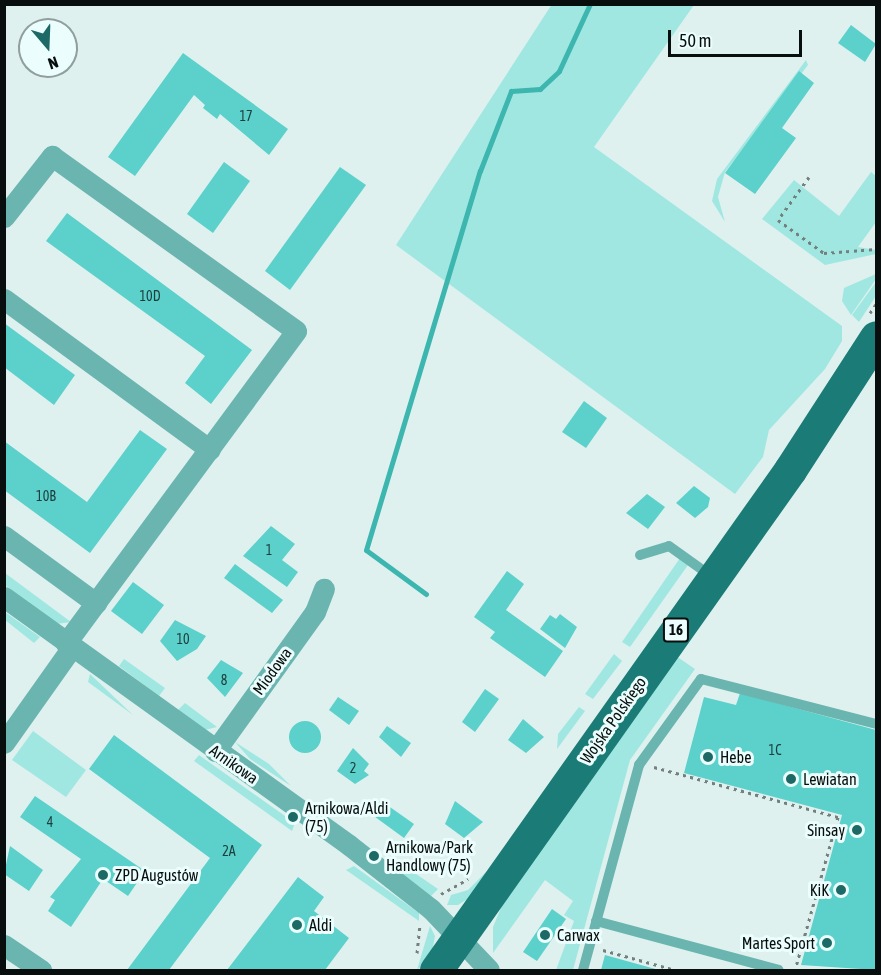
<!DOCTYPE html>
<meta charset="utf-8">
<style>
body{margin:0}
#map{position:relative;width:881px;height:975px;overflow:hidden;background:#def1ef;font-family:"Asap Condensed",sans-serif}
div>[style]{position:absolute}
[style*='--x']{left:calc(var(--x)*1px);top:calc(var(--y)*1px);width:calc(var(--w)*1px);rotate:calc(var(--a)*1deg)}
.green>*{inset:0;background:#a1e7e1}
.stream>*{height:5px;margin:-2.5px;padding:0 2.5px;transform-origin:2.5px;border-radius:2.5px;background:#3db6b0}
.building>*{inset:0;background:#5cd0ca}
.round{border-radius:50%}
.path>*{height:3px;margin-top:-1.5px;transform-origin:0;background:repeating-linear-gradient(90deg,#73807f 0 3px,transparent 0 7.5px)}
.lane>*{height:10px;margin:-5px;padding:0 5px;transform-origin:5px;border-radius:5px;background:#6bb5b0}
.street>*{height:21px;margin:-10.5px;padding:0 10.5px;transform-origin:10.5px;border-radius:10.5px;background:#6bb5b0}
.primary>*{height:33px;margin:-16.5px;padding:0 16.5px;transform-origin:16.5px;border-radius:16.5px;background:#1b7b76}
.dots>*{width:16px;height:16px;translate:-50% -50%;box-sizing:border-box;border:3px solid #ebfefd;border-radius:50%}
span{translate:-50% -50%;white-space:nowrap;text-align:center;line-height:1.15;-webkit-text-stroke:6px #ebfefd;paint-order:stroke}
.number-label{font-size:14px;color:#1c3e3c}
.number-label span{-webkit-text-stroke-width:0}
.shield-label span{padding:2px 4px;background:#ebfefd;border:2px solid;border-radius:4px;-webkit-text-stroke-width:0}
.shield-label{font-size:15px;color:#070e0d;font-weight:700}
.street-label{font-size:16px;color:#070e0d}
.poi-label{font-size:16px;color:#070e0d}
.left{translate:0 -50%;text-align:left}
.right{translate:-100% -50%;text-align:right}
.frame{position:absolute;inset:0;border:6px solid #070e0d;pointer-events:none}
.north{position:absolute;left:18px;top:18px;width:60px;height:60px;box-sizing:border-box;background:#ebfefd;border:2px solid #909e9d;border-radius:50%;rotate:161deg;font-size:16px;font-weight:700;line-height:24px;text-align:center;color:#070e0d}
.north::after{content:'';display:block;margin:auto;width:21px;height:27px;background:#1d6965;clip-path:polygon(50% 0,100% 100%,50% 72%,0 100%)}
.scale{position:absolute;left:668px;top:30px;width:134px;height:27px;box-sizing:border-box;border:3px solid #070e0d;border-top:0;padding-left:8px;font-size:18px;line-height:21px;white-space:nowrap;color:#070e0d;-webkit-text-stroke:4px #ebfefd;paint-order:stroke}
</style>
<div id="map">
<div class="green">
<div style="clip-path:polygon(552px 4px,694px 5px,594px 147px,842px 326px,842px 341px,825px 369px,769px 430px,763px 457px,735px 494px,396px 245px)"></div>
<div style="clip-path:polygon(806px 60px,808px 65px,725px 172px,718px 197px,725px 222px,712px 201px,717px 179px)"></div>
<div style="clip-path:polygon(871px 172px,876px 176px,876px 222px,858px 247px,876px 250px,876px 254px,825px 265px,762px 219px,794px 180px,839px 216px)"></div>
<div style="clip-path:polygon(876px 274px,876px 279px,851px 315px,842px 301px,844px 288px)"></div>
<div style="clip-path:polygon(876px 282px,876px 296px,859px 322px,852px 315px)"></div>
<div style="clip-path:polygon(680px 558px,688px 565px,630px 647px,622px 642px)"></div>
<div style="clip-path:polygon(5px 573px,71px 622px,56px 624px,5px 585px)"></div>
<div style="clip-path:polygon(4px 612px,5px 612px,40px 637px,34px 643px,5px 620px)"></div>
<div style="clip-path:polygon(614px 654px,622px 661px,593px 699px,585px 694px)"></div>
<div style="clip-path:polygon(676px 656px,695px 669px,630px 760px,573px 970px,556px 970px,574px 921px,564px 915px,573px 901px,545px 880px,493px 953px,493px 927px,503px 903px)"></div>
<div style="clip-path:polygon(124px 659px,165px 688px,159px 696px,119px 666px)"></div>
<div style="clip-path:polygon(90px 674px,133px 715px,88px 682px)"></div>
<div style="clip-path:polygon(185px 703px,217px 727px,205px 730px,178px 710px)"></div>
<div style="clip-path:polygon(579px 707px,585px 711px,557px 749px,558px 734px)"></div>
<div style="clip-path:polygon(33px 731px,86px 770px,66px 797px,12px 760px)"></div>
<div style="clip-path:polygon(235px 742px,269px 764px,291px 786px,250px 759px)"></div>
<div style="clip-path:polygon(199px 755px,295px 823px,292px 831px,194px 761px)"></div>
<div style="clip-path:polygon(354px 866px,419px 913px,419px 921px,346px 870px)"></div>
<div style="clip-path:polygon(406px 867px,438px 889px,430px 897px,399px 874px)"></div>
<div style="clip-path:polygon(487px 871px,471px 897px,458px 905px,447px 905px,451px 895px,468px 890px)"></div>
<div style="clip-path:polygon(430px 926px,435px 936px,431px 958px,417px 970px)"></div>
</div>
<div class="stream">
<div style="--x:426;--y:594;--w:74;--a:-143.7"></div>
<div style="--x:366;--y:550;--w:396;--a:-73.3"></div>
<div style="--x:480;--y:171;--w:86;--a:-68.8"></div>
<div style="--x:511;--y:91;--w:29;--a:-4"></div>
<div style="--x:540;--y:89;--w:26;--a:-43"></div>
<div style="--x:559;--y:71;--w:74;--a:-65.2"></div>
</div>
<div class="building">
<div style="clip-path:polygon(851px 25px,876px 44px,865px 62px,838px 43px)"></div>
<div style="clip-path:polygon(183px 53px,288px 129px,269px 155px,220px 114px,217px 119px,203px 108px,205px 105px,194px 95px,135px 176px,108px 157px)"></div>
<div style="clip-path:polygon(799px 71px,814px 83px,782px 128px,796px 138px,755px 194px,725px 173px)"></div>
<div style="clip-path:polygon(224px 162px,250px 181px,213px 233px,187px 214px)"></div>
<div style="clip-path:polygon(340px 167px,366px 185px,290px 290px,265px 271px)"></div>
<div style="clip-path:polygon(67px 213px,252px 350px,211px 404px,185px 383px,205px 356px,46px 241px)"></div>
<div style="clip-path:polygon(4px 323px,75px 375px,54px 405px,4px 367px)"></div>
<div style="clip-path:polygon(584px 401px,607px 418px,586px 448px,562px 432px)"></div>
<div style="clip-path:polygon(140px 430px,167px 449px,90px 553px,4px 490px,4px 441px,87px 502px)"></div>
<div style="clip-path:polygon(694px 486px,710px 498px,708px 507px,695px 518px,676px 503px)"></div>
<div style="clip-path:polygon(647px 494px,665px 507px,648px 529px,626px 513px)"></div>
<div style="clip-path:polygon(271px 526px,295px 544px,282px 560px,298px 572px,287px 587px,243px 556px)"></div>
<div style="clip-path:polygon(235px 564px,283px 600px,272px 613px,224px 578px)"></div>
<div style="clip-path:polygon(507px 571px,524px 584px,506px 610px,563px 651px,545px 677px,490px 638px,495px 632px,474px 617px)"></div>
<div style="clip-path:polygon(133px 582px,164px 605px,142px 634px,111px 611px)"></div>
<div style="clip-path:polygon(560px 614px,577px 627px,565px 648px,540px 629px,550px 615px,556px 619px)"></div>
<div style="clip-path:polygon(175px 620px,206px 636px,197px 649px,177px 661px,160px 641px)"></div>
<div style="clip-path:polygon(221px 660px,243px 673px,225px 697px,207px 678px)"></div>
<div style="clip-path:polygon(485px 689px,499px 699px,475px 732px,462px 722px)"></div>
<div style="clip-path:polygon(740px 693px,876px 730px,876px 970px,801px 965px,842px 815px,684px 773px,704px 697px,736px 705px)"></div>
<div style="clip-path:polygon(338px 697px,359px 711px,349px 725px,329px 710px)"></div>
<div style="clip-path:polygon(523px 719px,544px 737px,526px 753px,508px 740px)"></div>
<div class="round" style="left:289px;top:721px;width:32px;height:32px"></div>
<div style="clip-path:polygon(387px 726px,411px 743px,401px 757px,379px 737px)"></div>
<div style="clip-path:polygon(114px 735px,262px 845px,169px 970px,127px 970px,210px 858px,89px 769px)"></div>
<div style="clip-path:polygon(353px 748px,369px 764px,364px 771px,369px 775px,355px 784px,337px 771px)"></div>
<div style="clip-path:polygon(35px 796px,145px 871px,128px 896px,103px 879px,71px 927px,48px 911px,55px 900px,50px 897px,81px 859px,20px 817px)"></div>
<div style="clip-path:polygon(380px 800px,414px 824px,404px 838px,371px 814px)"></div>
<div style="clip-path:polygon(455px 801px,483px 822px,464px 838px,445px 824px)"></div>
<div style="clip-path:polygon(10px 846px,43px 870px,29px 891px,4px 874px)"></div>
<div style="clip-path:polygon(298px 877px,324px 897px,314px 911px,349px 938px,325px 970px,227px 970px)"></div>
<div style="clip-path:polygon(552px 909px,566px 919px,537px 961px,523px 952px)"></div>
<div style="clip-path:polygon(605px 955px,659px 970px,601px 970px)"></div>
</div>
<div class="path">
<div style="--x:809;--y:177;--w:53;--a:125.8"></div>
<div style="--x:778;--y:220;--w:57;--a:35.7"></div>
<div style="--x:824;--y:253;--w:52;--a:-4.4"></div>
<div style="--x:870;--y:313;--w:11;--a:-56"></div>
<div style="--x:654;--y:767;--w:191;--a:15.2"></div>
<div style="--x:838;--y:817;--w:159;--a:105.7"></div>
<div style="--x:441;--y:894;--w:31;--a:-29"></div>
<div style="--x:603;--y:950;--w:75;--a:15.5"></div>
<div style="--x:417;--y:953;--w:29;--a:-84"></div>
</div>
<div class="lane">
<div style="--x:640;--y:555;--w:30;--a:-17"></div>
<div style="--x:669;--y:546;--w:52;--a:35.5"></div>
<div style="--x:596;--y:921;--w:189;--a:15"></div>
<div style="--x:583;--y:970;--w:213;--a:-74.7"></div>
<div style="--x:639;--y:765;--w:106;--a:-54.2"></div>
<div style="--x:701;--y:679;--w:181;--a:14.4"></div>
</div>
<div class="street">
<div style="--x:4;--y:217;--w:78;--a:-51.8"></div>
<div style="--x:52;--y:156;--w:300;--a:35.6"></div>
<div style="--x:296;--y:331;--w:388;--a:126.4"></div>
<div style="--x:4;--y:299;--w:255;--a:36.2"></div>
<div style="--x:4;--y:536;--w:114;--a:36.1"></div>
<div style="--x:4;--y:597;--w:425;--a:35.7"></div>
<div style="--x:349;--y:845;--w:104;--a:38"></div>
<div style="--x:431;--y:909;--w:84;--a:46.4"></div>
<div style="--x:4;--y:743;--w:118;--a:-54.7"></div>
<div style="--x:215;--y:751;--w:171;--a:-54.3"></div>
<div style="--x:315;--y:612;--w:25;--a:-69"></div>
<div style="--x:4;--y:945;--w:45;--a:34"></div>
</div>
<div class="primary">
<div style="--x:436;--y:970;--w:613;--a:-54.7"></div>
<div style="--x:790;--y:470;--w:158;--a:-57.1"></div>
</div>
<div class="dots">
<div style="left:708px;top:757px;background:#1d6965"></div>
<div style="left:791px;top:779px;background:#1d6965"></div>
<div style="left:293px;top:817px;background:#1d6965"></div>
<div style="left:857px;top:830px;background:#1d6965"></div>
<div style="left:374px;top:856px;background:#1d6965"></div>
<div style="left:103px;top:875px;background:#1d6965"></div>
<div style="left:841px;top:890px;background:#1d6965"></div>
<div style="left:297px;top:925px;background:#1d6965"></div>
<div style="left:545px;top:935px;background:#1d6965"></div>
<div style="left:827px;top:943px;background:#1d6965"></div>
</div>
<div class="number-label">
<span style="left:246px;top:116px">17</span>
<span style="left:150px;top:296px">10D</span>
<span style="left:46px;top:496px">10B</span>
<span style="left:269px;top:550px">1</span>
<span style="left:183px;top:639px">10</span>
<span style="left:224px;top:680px">8</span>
<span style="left:775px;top:750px">1C</span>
<span style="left:353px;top:768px">2</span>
<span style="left:50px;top:822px">4</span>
<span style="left:229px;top:851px">2A</span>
</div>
<div class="shield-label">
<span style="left:676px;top:630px">16</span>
</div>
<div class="street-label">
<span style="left:272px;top:671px;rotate:-54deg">Miodowa</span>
<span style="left:613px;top:720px;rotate:-55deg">Wojska Polskiego</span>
<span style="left:234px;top:764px;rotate:35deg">Arnikowa</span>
</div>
<div class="poi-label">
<span class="left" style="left:720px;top:757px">Hebe</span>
<span class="left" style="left:803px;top:779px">Lewiatan</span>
<span class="left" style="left:305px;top:817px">Arnikowa/Aldi<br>(75)</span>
<span class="right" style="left:845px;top:830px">Sinsay</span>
<span class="left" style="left:386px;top:856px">Arnikowa/Park<br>Handlowy (75)</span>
<span class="left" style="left:115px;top:875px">ZPD Augustów</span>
<span class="right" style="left:829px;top:890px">KiK</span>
<span class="left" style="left:309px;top:925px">Aldi</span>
<span class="left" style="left:557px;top:935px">Carwax</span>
<span class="right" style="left:815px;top:943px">Martes Sport</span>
</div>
<div class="frame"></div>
<div class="north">N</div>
<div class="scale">50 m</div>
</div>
